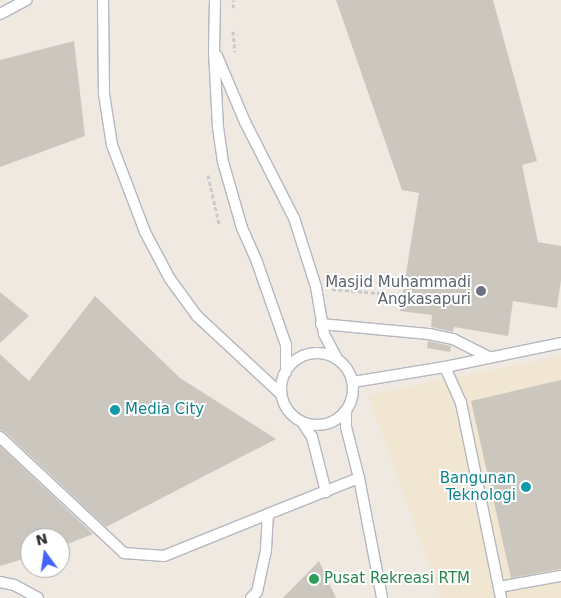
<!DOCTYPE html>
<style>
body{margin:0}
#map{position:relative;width:561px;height:598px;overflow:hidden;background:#efe9e1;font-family:"DejaVu Sans",sans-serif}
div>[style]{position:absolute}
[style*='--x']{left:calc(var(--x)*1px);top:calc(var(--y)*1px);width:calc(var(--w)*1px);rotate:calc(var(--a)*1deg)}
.education>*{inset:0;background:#f0e6d1}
.building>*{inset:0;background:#cbc7bf}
.path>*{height:3px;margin-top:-1.5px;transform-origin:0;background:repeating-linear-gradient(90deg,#c9c9c9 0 4px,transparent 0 6.5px)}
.roads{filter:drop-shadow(1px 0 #b4b7c1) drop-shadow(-1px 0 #b4b7c1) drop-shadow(0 1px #b4b7c1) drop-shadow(0 -1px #b4b7c1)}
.service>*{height:10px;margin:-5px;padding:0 5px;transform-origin:5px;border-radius:5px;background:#fff}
.service>.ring{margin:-5px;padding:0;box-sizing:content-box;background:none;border:10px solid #fff;border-radius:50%}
.dots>*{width:14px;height:14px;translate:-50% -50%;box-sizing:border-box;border:2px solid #fff;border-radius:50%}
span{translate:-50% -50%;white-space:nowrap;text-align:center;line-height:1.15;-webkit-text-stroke:4px #fff;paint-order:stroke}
.worship-label{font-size:15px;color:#5b616d}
.right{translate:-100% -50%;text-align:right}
.culture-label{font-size:15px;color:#0d838f}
.left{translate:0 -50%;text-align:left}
.leisure-label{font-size:15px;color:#27864d}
.north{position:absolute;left:20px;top:528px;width:50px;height:50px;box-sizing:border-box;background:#fff;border:1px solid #ababab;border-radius:50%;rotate:346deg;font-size:14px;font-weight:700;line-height:20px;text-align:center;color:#2e2e2e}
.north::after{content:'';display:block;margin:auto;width:18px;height:22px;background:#4264fb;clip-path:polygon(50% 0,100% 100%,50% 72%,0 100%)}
</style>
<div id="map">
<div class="education">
<div style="clip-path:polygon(561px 356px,561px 598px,441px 598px,368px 395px)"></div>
</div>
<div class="building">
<div style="clip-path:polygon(336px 0,493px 0,537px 161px,522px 165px,538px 242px,561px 246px,561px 280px,557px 308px,513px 301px,508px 336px,454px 327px,453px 332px,431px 327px,432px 315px,400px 311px,419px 193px,402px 190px)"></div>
<div style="clip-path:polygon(74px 41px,85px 136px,0 167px,0 60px)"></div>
<div style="clip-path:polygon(0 292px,29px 316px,0 343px)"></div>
<div style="clip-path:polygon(95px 296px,180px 378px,276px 439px,106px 527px,5px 432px,0 430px,0 354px,29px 381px)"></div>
<div style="clip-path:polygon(428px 341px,451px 346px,450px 352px,427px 348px)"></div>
<div style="clip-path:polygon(561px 380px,561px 569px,511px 578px,471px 401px)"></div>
<div style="clip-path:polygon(0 446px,93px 534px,60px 547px,60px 538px,30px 538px,30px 557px,0 566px)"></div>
<div style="clip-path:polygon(319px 561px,336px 598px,283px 598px)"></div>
</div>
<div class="path">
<div style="--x:233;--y:8;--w:8;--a:-83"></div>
<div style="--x:233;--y:31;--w:21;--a:85"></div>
<div style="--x:208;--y:175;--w:50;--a:77.3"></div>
<div style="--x:332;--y:289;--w:57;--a:5"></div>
</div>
<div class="roads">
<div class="service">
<div style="--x:103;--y:0;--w:94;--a:89.4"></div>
<div style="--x:104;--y:94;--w:52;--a:81.1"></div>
<div style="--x:112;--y:145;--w:93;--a:69.2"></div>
<div style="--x:145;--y:232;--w:53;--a:62"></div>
<div style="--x:170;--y:279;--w:46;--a:53.9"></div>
<div style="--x:197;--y:316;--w:115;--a:42.9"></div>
<div style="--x:215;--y:0;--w:51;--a:91.1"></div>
<div style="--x:214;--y:51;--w:76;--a:87"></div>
<div style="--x:218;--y:127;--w:35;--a:82"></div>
<div style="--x:223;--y:162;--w:69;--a:73.9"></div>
<div style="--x:242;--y:228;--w:37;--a:66"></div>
<div style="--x:257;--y:262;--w:88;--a:70.7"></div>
<div style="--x:286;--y:345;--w:27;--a:90"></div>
<div style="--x:0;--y:14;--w:30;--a:-28"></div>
<div style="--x:217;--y:56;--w:72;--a:67"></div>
<div style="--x:245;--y:122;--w:108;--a:63"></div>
<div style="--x:294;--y:218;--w:72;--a:72.3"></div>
<div style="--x:316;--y:287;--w:48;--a:80.3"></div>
<div style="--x:324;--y:334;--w:27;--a:62"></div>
<div style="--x:321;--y:324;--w:108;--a:5.3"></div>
<div style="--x:429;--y:334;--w:25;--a:12"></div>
<div style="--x:453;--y:339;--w:40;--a:26.6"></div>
<div class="ring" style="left:281px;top:353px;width:62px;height:62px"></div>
<div style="--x:445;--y:367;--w:39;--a:66"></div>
<div style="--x:461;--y:403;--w:199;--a:78.4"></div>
<div style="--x:353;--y:382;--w:93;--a:-9.3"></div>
<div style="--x:445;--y:367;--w:118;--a:-11.7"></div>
<div style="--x:346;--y:411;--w:16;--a:90"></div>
<div style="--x:346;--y:427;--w:53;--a:75.7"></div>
<div style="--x:359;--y:478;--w:122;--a:79.1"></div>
<div style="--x:302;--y:422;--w:18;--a:56"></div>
<div style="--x:312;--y:437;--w:57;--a:75.7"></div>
<div style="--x:0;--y:437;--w:170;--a:43.1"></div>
<div style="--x:124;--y:553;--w:40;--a:4.3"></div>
<div style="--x:164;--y:556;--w:112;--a:-22"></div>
<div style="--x:0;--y:582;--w:14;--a:12"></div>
<div style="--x:14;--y:585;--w:27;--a:28"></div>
<div style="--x:499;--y:587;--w:63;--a:-10.1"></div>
<div style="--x:251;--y:598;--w:8;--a:-45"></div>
<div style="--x:257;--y:592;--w:43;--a:-77.9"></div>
<div style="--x:266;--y:550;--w:36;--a:-87"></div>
<div style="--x:268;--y:514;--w:98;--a:-21.6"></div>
</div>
</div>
<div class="dots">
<div style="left:481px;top:291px;background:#6b7280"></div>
<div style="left:115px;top:410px;background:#0f9aa8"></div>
<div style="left:526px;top:487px;background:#0f9aa8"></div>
<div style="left:314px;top:579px;background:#2e9e5b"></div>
</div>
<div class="worship-label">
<span class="right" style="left:471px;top:291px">Masjid Muhammadi<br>Angkasapuri</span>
</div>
<div class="culture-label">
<span class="left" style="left:125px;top:410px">Media City</span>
<span class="right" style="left:516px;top:487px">Bangunan<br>Teknologi</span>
</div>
<div class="leisure-label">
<span class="left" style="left:324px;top:579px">Pusat Rekreasi RTM</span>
</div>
<div class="north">N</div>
</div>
